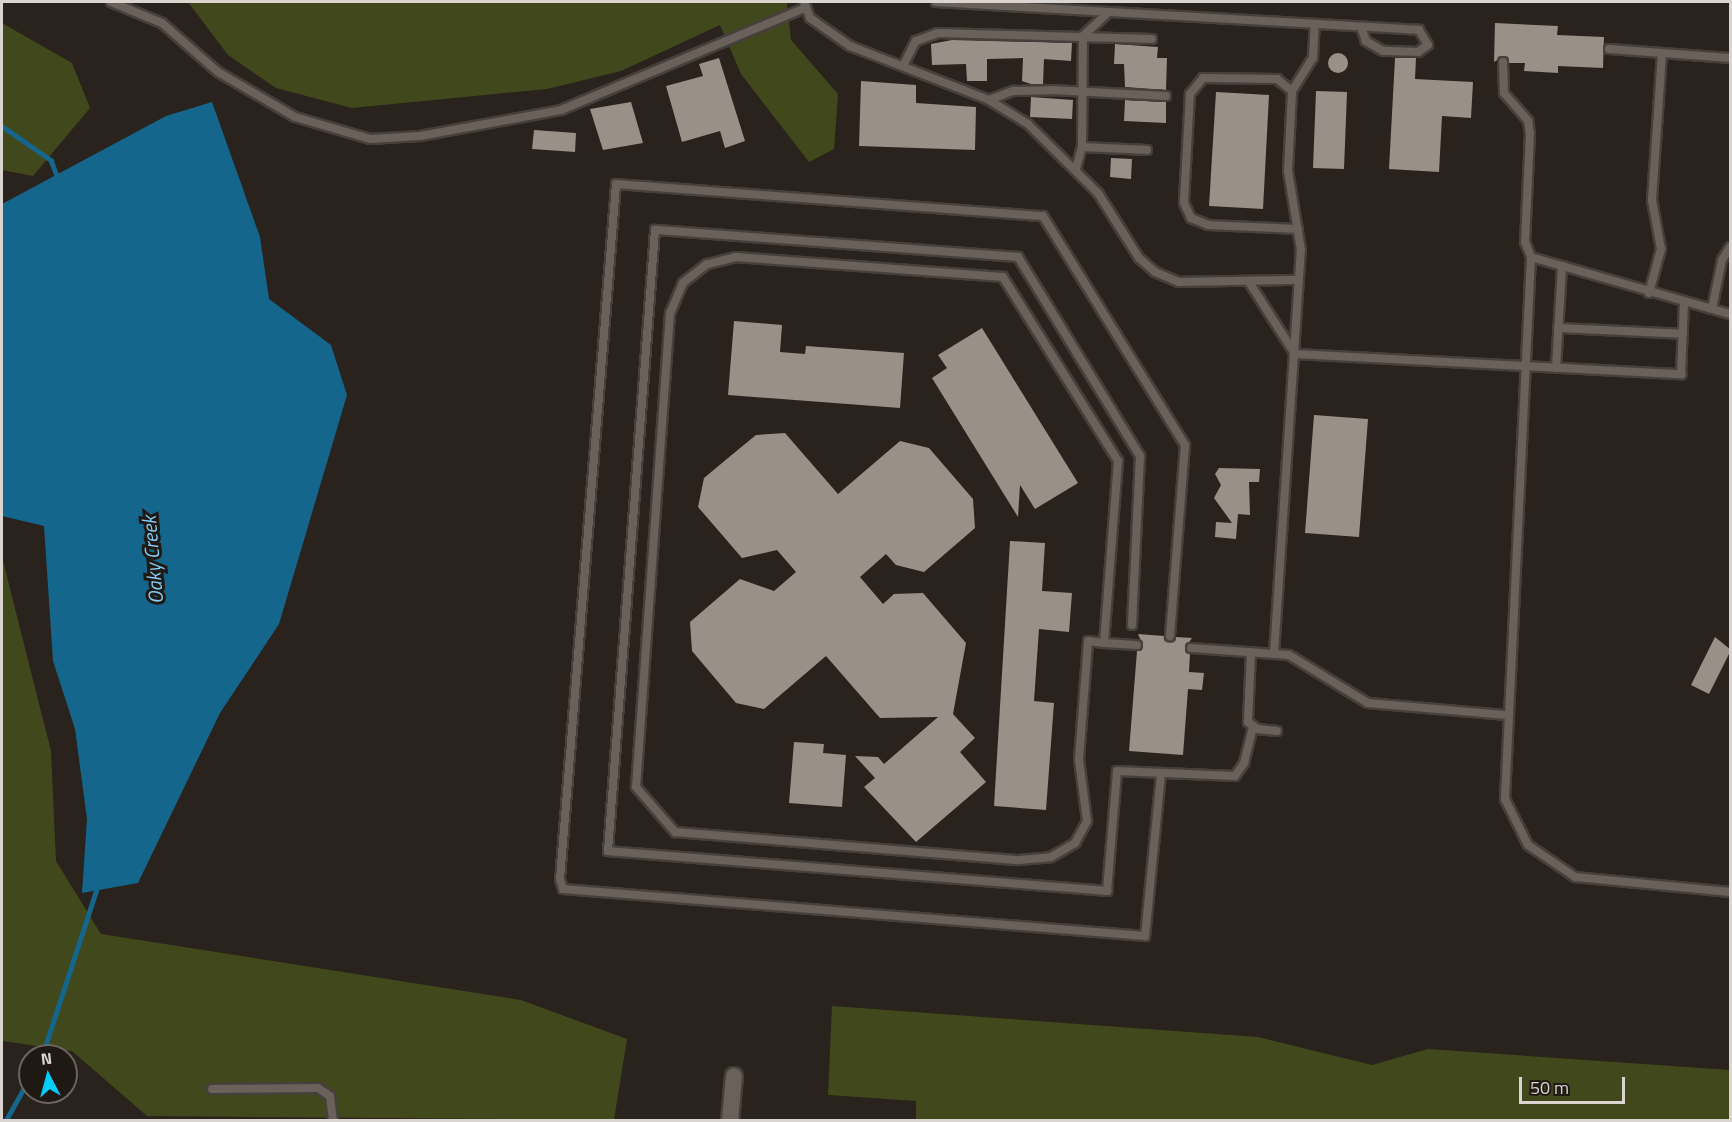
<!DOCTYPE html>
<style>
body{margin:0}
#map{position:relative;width:1732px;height:1122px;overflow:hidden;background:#2a221c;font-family:"Titillium Web",sans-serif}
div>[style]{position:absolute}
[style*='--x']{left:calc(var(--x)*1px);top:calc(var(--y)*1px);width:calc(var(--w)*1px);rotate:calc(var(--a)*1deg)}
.green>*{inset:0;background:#41481c}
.water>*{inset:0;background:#15668c}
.stream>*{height:4.5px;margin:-2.25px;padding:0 2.25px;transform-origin:2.25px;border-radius:2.25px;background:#15668c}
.building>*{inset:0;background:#999088}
.round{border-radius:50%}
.roads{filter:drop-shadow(2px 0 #46403c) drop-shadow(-2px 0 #46403c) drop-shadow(0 2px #46403c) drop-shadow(0 -2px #46403c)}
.lane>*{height:8px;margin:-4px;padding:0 4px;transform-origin:4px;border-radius:4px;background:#6a615a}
.street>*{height:16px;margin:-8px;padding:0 8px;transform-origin:8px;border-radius:8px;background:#6a615a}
span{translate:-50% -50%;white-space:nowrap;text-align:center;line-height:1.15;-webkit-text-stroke:6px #201913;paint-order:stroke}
.water-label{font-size:20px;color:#81cefb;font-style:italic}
.frame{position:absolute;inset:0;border:3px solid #dad5d1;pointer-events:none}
.north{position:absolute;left:18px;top:1044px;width:60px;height:60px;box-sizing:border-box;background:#201913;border:2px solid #6a645f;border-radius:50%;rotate:354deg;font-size:16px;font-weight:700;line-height:24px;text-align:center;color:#dad5d1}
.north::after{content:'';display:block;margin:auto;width:21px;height:27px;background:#05cbf9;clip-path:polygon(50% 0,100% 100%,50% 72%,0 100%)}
.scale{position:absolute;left:1519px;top:1077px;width:106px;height:27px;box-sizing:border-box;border:3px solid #dad5d1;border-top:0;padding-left:8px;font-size:18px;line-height:21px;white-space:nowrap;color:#dad5d1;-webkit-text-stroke:4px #201913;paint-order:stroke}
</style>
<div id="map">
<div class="green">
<div style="clip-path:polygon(188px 2px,787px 2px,791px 40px,838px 94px,834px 149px,809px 162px,741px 74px,720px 25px,621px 71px,547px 89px,352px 108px,276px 88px,228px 55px)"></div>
<div style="clip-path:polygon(2px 23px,72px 63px,90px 108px,33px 176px,2px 170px)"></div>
<div style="clip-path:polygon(2px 557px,51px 751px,56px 861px,101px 934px,521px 1000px,627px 1039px,614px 1120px,147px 1116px,72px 1051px,2px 1041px)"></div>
<div style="clip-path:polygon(832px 1006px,1258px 1037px,1372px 1065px,1428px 1049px,1730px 1070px,1730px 1120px,916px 1120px,916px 1101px,828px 1095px)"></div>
</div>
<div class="water">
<div style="clip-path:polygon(212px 102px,260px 237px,269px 299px,331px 345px,347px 395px,279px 624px,220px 713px,138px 883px,82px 893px,87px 819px,75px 729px,53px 661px,44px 526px,2px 516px,2px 204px,166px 116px)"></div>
</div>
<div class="stream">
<div style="--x:2;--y:126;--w:60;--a:34.8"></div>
<div style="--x:51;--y:160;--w:19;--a:69"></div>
<div style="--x:42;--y:1056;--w:180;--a:-71.9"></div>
<div style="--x:6;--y:1120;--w:49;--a:-60.8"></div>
</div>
<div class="building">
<div style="clip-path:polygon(1495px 23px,1558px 26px,1557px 35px,1604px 37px,1603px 68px,1558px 66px,1558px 73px,1524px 71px,1525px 63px,1509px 63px,1503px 56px,1494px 62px)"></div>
<div style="clip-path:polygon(952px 40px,1072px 43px,1071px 61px,1044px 59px,1043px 84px,1031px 84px,1022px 81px,1023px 58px,987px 59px,987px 81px,967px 81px,966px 64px,932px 65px,931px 44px)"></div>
<div style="clip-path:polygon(1115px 44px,1158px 47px,1157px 58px,1167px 58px,1166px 90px,1125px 87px,1124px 64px,1114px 64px)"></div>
<div class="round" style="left:1328px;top:53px;width:20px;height:20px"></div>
<div style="clip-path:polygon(719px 58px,745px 141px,725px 148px,720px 131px,682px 142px,666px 86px,703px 76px,699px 64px)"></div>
<div style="clip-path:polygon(1395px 58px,1416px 58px,1415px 79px,1473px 82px,1471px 118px,1442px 116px,1439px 172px,1389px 169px)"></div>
<div style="clip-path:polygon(861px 81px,916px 85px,916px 103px,976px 107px,975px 150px,859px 146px)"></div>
<div style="clip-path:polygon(1316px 91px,1347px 92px,1344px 169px,1313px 168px)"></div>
<div style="clip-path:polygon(1216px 92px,1269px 95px,1263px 209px,1209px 206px)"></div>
<div style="clip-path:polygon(1031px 97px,1073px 100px,1072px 119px,1030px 117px)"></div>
<div style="clip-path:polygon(1125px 100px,1166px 102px,1166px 123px,1124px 121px)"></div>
<div style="clip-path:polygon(631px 102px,643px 143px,603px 150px,590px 109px)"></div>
<div style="clip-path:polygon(534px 130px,576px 133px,575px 152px,532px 149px)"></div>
<div style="clip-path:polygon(1111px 158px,1132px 159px,1131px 179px,1110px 177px)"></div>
<div style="clip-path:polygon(734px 321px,782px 325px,780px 352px,805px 354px,806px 346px,904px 353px,900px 408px,728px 395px)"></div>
<div style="clip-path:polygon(982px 328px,1078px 483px,1035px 509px,1020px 485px,1018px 517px,932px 378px,947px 368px,938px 355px)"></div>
<div style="clip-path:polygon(1314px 415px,1368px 419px,1359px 537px,1305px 533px)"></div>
<div style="clip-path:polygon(785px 433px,838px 494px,900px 441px,929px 448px,973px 499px,975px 528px,924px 572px,896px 565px,886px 554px,860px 577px,883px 604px,894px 594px,923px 593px,966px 643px,953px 714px,975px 738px,960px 752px,986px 782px,916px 842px,864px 787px,875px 778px,855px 756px,878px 757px,884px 764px,938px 717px,880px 718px,826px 656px,764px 709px,736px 703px,692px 651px,690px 622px,740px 579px,774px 591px,796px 572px,777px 550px,742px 558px,698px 507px,704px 478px,728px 458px,756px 435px)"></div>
<div style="clip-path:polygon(1219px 468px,1260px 469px,1259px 482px,1249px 482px,1250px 515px,1238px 514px,1236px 539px,1215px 537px,1216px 522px,1232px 523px,1214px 498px,1221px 485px,1215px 474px)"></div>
<div style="clip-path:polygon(1010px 541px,1045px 543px,1042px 591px,1072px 593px,1069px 632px,1039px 629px,1034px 701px,1054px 703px,1046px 810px,994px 806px)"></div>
<div style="clip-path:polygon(1138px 634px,1164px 636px,1170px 642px,1176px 637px,1192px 638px,1185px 648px,1190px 654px,1189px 672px,1204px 673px,1202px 690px,1188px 689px,1183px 755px,1129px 751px,1137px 651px,1143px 646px)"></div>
<div style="clip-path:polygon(1715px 637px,1731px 650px,1709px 694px,1691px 685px)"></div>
<div style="clip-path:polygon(794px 742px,824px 744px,823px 753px,846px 755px,842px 807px,789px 803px)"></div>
</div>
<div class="roads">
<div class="lane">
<div style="--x:111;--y:2;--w:55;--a:22.4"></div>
<div style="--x:162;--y:23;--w:74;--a:41.2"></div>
<div style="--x:218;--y:72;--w:89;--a:30.3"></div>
<div style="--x:295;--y:117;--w:78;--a:16.3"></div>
<div style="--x:370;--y:139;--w:50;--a:-3.4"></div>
<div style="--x:420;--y:136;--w:143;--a:-10.4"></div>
<div style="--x:561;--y:110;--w:264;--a:-22.7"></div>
<div style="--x:804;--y:2;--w:17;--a:69"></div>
<div style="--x:810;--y:18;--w:49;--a:35"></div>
<div style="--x:850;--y:46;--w:149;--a:21.2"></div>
<div style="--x:989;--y:100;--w:46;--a:31.6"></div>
<div style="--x:1028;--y:124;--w:98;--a:44.6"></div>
<div style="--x:1098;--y:193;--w:77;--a:57.8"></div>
<div style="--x:1139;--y:258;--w:21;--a:41"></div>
<div style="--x:1155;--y:272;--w:26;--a:23"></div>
<div style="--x:1179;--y:282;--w:120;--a:-1"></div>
<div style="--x:936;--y:2;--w:484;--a:3.3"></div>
<div style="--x:1419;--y:30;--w:17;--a:59"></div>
<div style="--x:1428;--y:45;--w:12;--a:145"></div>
<div style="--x:1418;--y:52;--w:35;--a:-178"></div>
<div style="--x:1383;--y:51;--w:20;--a:-150"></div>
<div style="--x:1366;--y:41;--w:15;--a:-110"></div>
<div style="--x:1609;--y:49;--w:121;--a:4.3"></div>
<div style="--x:1503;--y:62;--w:31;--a:88"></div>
<div style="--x:1504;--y:93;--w:37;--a:49"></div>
<div style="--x:1528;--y:121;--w:12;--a:81"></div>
<div style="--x:1530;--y:133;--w:109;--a:92.6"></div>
<div style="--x:1525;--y:242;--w:16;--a:68"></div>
<div style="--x:1531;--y:257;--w:543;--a:92.75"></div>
<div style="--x:1505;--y:799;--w:51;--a:63.4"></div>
<div style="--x:1528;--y:845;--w:57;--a:34.2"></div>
<div style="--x:1575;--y:877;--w:156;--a:5.5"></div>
<div style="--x:903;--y:66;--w:28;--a:-63"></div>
<div style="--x:916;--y:41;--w:23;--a:-20"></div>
<div style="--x:938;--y:33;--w:214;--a:1.6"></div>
<div style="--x:1292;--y:91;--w:19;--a:-141"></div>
<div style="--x:1277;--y:79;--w:74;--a:-179.2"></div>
<div style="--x:1203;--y:78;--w:21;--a:129"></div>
<div style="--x:1190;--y:94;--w:109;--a:93.2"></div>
<div style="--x:1184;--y:203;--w:17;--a:65"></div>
<div style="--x:1191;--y:218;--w:18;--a:22"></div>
<div style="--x:1208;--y:225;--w:90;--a:2.5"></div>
<div style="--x:989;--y:100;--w:26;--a:-21"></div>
<div style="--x:1013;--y:91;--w:39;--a:-1"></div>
<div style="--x:1052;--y:90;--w:114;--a:3"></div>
<div style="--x:1082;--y:147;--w:65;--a:2.6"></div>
<div style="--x:1076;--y:169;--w:23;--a:-75"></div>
<div style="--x:1082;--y:147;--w:111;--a:-89.5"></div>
<div style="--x:1083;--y:36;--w:35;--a:-43"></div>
<div style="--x:1531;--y:257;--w:207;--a:16"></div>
<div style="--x:1249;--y:282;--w:85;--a:57.4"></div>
<div style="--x:1295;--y:354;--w:387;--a:3"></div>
<div style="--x:1681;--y:374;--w:72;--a:-87.6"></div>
<div style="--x:1649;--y:293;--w:46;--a:-74.7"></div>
<div style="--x:1661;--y:249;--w:50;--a:-100.4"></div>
<div style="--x:1652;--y:200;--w:147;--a:-86.1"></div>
<div style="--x:1712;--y:309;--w:50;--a:-78.5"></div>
<div style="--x:1722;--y:260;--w:15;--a:-58"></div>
<div style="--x:1558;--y:328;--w:125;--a:2.7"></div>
<div style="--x:1556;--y:368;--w:102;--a:-86.6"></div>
<div style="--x:1132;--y:625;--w:169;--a:-87.3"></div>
<div style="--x:1140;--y:456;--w:233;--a:-121.5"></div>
<div style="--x:1018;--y:257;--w:364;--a:-175.7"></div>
<div style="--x:655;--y:230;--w:623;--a:94.33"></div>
<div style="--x:608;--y:851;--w:501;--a:4.58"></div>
<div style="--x:1107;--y:891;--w:120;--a:-85.2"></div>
<div style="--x:1117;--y:771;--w:118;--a:2.4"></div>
<div style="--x:1235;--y:776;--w:16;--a:-55"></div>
<div style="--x:1244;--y:763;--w:37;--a:-76"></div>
<div style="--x:1104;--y:643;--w:183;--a:-85.6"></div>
<div style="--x:1118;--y:461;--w:217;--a:-122"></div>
<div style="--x:1003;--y:277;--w:268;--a:-175.7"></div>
<div style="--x:736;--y:257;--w:30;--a:166"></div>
<div style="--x:707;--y:264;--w:31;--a:142"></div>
<div style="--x:683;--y:283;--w:33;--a:113"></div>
<div style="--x:670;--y:313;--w:475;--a:94.1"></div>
<div style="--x:636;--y:787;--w:60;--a:49.1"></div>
<div style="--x:675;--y:832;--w:345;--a:4.7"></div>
<div style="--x:1019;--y:860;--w:32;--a:-5"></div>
<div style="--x:1051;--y:857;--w:28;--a:-30"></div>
<div style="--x:1075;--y:843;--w:25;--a:-61"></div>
<div style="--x:1087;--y:821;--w:63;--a:-97.4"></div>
<div style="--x:1079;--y:759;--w:118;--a:-85.6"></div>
<div style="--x:1088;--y:641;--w:16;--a:7"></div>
<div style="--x:1104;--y:643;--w:17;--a:3"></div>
<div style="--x:1121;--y:644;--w:16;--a:4"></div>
<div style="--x:1191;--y:648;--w:98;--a:4.1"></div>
<div style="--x:1289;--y:655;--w:92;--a:31.3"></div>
<div style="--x:1368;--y:703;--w:139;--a:5"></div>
<div style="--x:1251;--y:652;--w:70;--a:92.5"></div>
<div style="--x:1248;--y:722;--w:11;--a:38"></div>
<div style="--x:1257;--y:729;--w:20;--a:6"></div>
<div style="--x:1274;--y:654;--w:405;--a:-86.2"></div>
<div style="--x:1301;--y:250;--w:80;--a:-99.3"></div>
<div style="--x:1288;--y:171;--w:80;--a:-87.1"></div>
<div style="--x:1292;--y:91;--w:39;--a:-58"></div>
<div style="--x:1313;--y:58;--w:33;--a:-87"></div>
<div style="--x:1161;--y:774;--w:163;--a:95.6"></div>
<div style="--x:1145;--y:936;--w:584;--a:-175.38"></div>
<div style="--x:563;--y:889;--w:10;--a:-107"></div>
<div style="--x:560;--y:879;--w:697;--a:-85.39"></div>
<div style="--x:616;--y:184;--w:428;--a:4.3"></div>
<div style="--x:1043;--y:216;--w:269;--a:58.2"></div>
<div style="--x:1185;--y:445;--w:192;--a:94.5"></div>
<div style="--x:212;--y:1089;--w:106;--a:-0.5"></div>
<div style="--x:318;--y:1088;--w:14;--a:34"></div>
<div style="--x:330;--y:1096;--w:24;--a:83"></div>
</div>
<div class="street">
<div style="--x:730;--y:1120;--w:44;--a:-84.8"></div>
</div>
</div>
<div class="water-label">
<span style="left:152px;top:560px;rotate:-95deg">Oaky Creek</span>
</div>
<div class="frame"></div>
<div class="north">N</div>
<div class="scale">50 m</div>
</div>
